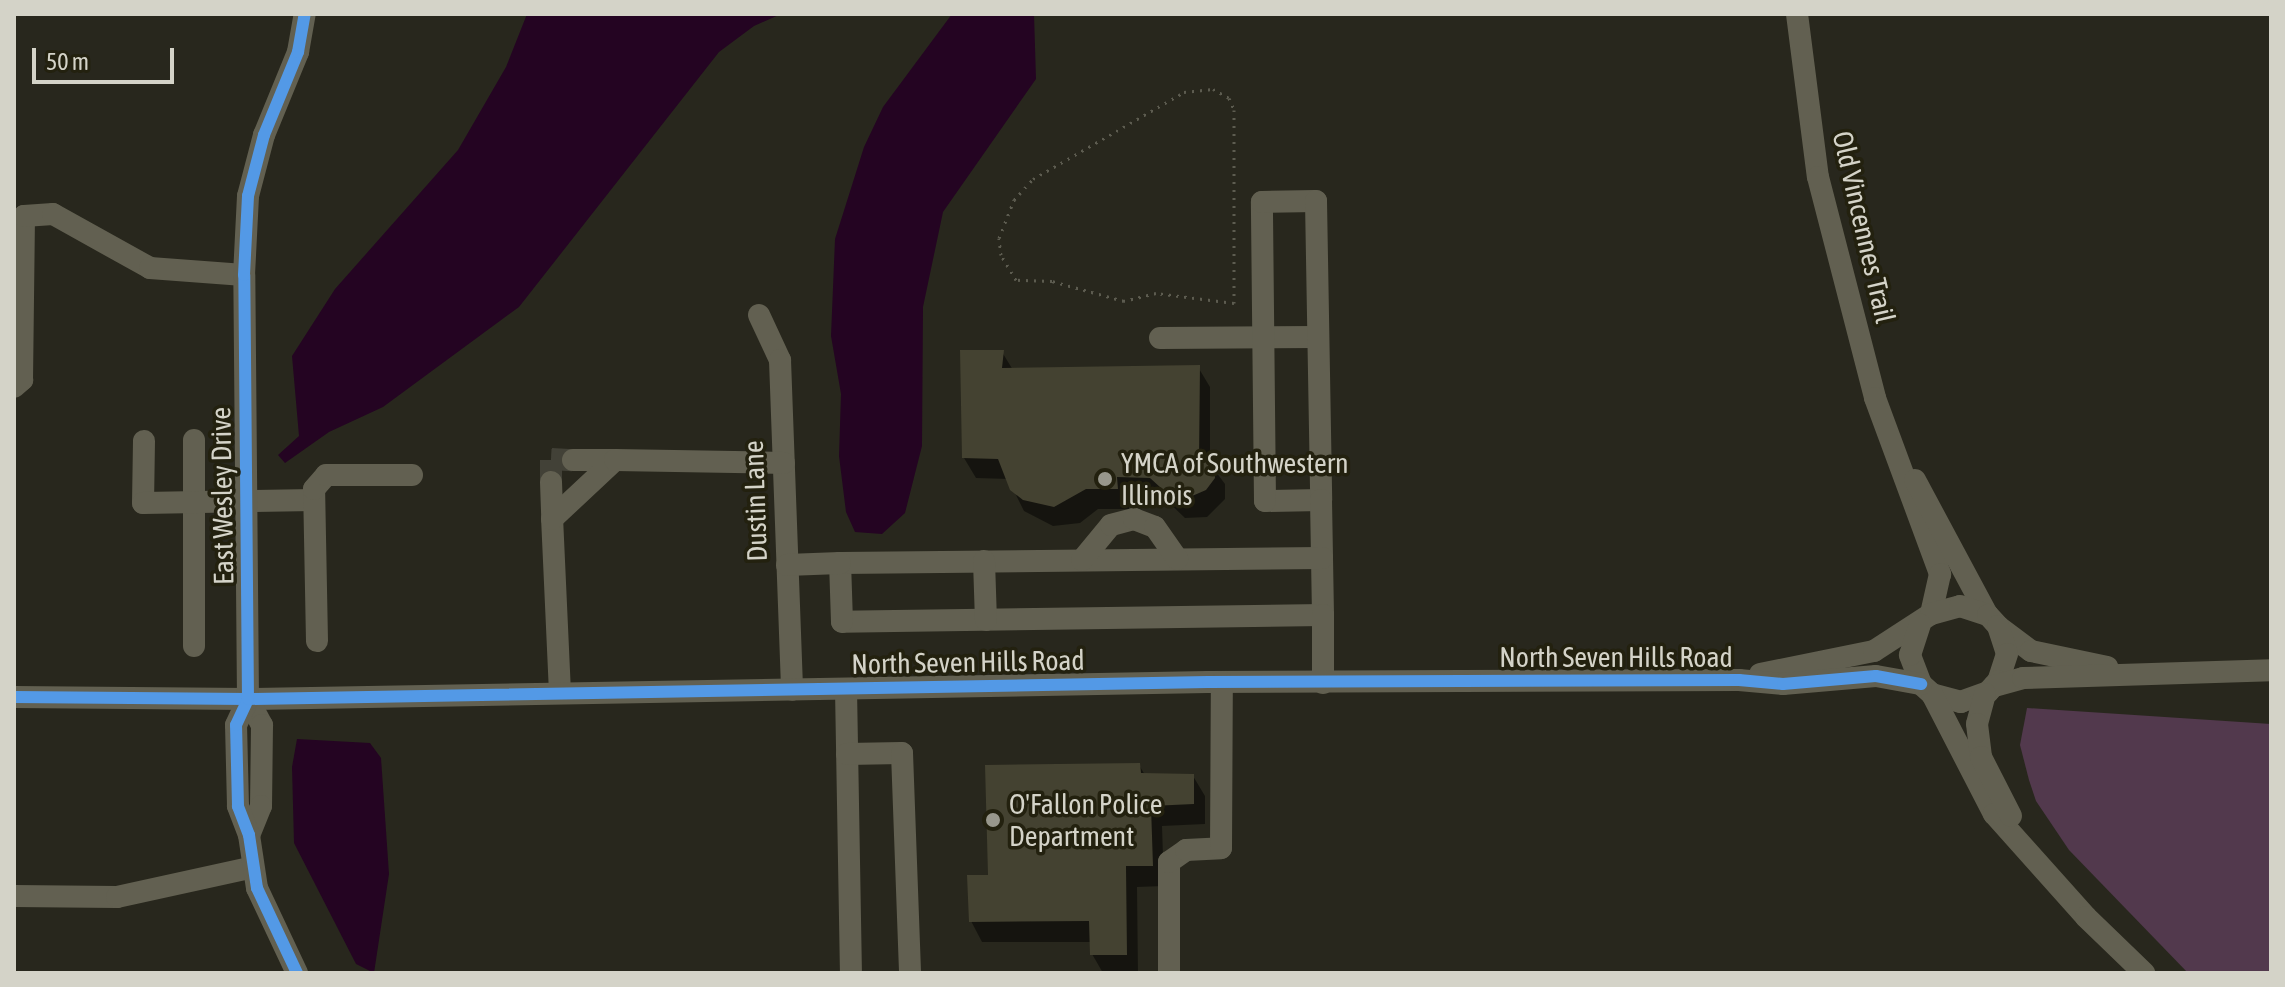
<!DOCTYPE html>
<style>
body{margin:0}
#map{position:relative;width:2285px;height:987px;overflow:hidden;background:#28271d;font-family:"Asap Condensed",sans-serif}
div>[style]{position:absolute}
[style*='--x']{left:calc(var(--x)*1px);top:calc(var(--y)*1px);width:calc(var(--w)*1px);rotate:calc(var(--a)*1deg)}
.green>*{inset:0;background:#52394d}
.water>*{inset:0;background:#240422}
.shadow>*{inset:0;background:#0007}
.building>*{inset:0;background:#444231}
.minor-tunnel>*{height:22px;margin-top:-11px;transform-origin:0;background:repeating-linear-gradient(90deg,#424137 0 22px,transparent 0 33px)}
.path>*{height:3px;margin-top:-1.5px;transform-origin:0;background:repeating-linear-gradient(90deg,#5d5c50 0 2px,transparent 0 8px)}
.minor>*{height:22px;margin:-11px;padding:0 11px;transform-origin:11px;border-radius:11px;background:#626051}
.cycleway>*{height:12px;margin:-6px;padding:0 6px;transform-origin:6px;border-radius:6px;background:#5399e6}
.dots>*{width:22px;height:22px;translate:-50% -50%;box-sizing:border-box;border:4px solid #23210f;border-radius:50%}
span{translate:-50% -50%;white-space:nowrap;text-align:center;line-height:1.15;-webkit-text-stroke:7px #23210f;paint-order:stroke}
.street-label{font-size:28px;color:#d4d3c8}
.poi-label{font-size:28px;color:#d4d3c8}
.left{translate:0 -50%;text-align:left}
.frame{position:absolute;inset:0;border:16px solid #d4d3c8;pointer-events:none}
.scale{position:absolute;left:32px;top:48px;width:142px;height:36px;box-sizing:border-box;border:4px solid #d4d3c8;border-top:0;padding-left:10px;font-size:24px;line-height:28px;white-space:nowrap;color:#d4d3c8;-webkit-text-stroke:6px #23210f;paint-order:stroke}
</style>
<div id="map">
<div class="green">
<div style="clip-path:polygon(2027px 708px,2271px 724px,2271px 973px,2188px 973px,2069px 850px,2036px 801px,2029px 780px,2020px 745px)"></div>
</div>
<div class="water">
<div style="clip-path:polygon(527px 14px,781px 14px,754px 26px,719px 52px,519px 307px,383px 407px,329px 432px,285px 463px,278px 455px,299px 436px,292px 356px,335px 289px,458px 150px,506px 67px)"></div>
<div style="clip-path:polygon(952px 14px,1034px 14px,1036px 79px,943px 212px,923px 307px,922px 446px,905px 513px,882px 534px,855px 532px,846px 512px,839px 456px,841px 394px,831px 336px,835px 239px,864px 147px,883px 107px)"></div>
<div style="clip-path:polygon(297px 739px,370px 743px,381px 758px,389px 874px,374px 973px,356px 964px,294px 843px,292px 767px)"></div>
</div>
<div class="shadow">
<div style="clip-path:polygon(1002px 352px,1013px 370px,1198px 367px,1210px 387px,1210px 464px,1225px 484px,1225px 499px,1207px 517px,1185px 518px,1164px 498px,1128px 497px,1129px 509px,1098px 509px,1080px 523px,1053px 526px,1024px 511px,1008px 479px,976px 478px,964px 458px)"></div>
<div style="clip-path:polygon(1139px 765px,1145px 775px,1193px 776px,1205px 796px,1205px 824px,1162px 826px,1164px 886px,1137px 887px,1138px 973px,1103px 973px,1092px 954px,1092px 942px,982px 942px,971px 921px,990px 877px)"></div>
</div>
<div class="building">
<div style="clip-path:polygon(960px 350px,1004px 350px,1002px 368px,1200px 365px,1199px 462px,1214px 462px,1215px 478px,1206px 490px,1183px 500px,1172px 498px,1150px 478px,1117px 477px,1118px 489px,1086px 489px,1054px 507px,1023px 500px,1010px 490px,998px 459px,962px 458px)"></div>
<div style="clip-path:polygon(1140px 763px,1141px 773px,1194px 774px,1194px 804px,1151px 806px,1153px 866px,1126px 866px,1127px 955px,1090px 955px,1089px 921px,969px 922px,967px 875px,988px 875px,985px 765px)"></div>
</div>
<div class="minor-tunnel">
<div style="--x:551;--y:482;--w:23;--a:-90"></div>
<div style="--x:551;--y:459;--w:22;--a:3"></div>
</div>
<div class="path">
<div style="--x:1213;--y:89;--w:18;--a:29"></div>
<div style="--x:1229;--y:98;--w:13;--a:67"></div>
<div style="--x:1234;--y:110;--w:193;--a:90"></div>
<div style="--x:1234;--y:303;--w:79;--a:-172.7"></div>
<div style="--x:1156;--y:293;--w:33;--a:166"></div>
<div style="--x:1124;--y:301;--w:75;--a:-164.5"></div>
<div style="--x:1052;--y:281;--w:36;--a:-178"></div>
<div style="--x:1016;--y:280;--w:29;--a:-121"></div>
<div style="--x:1001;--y:255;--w:17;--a:-97"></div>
<div style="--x:999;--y:238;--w:41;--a:-68.5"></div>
<div style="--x:1014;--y:200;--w:28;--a:-48"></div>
<div style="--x:1033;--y:179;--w:174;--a:-29.9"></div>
<div style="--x:1184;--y:92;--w:29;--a:-6"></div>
</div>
<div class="minor">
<div style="--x:1797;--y:14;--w:164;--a:82.7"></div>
<div style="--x:1818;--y:177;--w:228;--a:75.5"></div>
<div style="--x:1875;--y:398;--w:188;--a:69.7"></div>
<div style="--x:1940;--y:574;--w:41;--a:102.7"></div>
<div style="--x:759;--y:315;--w:50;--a:65"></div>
<div style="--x:780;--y:360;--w:330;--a:87.9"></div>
<div style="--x:1160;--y:338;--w:158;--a:-0.4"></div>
<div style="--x:14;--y:387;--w:11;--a:-41"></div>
<div style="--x:22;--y:380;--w:164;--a:-89.3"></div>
<div style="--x:24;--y:216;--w:29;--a:-4"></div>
<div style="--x:53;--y:214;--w:111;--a:29.1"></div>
<div style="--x:150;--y:268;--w:94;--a:4.3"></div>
<div style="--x:194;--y:440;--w:206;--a:90"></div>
<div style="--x:144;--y:441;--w:62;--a:90.9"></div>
<div style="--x:143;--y:503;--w:171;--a:-1"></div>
<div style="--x:573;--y:460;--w:42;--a:0"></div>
<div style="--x:1915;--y:480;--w:152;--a:61.8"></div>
<div style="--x:551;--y:482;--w:37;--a:88"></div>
<div style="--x:1321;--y:500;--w:56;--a:179"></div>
<div style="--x:1265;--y:501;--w:299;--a:-90.6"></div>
<div style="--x:1262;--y:202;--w:54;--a:-1.1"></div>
<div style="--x:1316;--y:201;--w:299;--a:89"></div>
<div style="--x:1321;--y:500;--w:58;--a:89"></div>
<div style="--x:1322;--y:558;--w:57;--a:89"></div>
<div style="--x:1323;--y:615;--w:481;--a:179.2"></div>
<div style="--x:842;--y:622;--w:59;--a:-91.9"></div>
<div style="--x:840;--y:563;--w:482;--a:-0.6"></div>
<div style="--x:1082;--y:560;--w:45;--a:-50.4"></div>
<div style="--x:1111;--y:525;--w:24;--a:-15"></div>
<div style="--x:1134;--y:519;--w:22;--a:21"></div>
<div style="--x:1155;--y:527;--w:39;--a:55"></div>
<div style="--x:984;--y:561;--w:59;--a:88.1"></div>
<div style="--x:787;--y:565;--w:53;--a:-2.2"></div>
<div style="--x:1323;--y:615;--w:68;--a:90"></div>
<div style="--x:1999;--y:627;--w:40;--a:37"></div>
<div style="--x:2031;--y:651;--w:78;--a:11.9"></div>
<div style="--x:317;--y:641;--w:152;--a:-91.1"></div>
<div style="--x:314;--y:489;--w:18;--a:-49"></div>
<div style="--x:326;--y:475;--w:86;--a:0"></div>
<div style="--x:1760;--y:674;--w:116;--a:-11.4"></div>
<div style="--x:1874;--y:651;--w:68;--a:-33"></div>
<div style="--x:1931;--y:614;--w:30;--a:-15"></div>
<div style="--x:1960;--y:606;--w:29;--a:18"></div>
<div style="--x:1988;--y:615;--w:15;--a:48"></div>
<div style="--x:1998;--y:626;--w:29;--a:72"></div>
<div style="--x:2007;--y:654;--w:28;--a:108"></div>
<div style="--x:1998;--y:681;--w:15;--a:132"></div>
<div style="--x:1988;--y:692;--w:29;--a:160"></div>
<div style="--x:1961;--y:702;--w:30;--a:-165"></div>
<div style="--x:1932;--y:694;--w:15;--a:-138"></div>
<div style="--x:1921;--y:684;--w:31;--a:-111"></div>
<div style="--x:1910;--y:655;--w:32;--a:-72"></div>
<div style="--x:1994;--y:686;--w:30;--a:-15"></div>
<div style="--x:2023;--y:678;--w:248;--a:-1.8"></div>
<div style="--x:846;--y:689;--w:284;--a:89"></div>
<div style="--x:560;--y:693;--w:174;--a:-92.6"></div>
<div style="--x:552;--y:519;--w:86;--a:-43.1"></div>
<div style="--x:615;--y:460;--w:169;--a:1"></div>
<div style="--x:1932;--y:694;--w:135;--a:62.7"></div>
<div style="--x:1994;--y:814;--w:138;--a:48.2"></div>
<div style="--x:2086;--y:917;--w:81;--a:44"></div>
<div style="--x:1985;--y:694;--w:31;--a:105"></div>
<div style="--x:1977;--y:724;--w:33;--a:83"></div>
<div style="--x:1981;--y:757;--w:66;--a:63"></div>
<div style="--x:14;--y:697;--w:234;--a:0.5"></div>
<div style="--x:248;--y:699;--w:960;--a:-1.01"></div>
<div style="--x:1208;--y:682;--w:531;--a:-0.22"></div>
<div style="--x:1739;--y:680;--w:44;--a:5.2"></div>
<div style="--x:1783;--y:684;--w:93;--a:-4.9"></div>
<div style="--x:1876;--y:676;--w:46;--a:10.1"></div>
<div style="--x:248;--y:699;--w:30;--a:62"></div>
<div style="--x:262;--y:725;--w:81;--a:90.7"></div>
<div style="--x:261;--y:806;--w:31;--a:112"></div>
<div style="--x:847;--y:754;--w:55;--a:-1"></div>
<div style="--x:902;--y:753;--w:220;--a:87.9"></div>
<div style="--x:14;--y:896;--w:103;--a:0.6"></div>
<div style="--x:117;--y:897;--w:139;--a:-12.4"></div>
<div style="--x:297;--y:973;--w:94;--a:-115.2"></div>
<div style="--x:257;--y:888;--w:54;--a:-98.6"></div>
<div style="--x:249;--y:835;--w:31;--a:-111"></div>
<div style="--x:238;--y:806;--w:81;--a:-91.4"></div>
<div style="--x:236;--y:725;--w:29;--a:-65"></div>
<div style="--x:248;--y:699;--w:424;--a:-90.5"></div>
<div style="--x:244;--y:275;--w:79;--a:-87.1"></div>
<div style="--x:248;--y:196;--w:63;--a:-75.3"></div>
<div style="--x:264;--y:135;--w:90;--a:-67.7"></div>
<div style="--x:298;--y:52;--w:39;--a:-80"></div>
<div style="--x:1169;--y:973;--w:111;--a:-90"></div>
<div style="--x:1169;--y:862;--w:21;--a:-35"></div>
<div style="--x:1186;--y:850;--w:35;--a:-3"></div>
<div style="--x:1221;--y:848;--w:166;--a:-89.7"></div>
</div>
<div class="cycleway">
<div style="--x:14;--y:697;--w:234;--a:0.5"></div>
<div style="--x:248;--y:699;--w:960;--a:-1.01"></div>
<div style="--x:1208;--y:682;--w:531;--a:-0.22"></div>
<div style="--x:1739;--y:680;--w:44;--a:5.2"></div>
<div style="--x:1783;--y:684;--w:93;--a:-4.9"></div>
<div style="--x:1876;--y:676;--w:46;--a:10.1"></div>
<div style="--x:297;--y:973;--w:94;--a:-115.2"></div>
<div style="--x:257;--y:888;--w:54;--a:-98.6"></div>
<div style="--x:249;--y:835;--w:31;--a:-111"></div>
<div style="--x:238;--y:806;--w:81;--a:-91.4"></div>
<div style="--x:236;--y:725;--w:29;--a:-65"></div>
<div style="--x:248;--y:699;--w:424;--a:-90.5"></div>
<div style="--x:244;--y:275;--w:79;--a:-87.1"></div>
<div style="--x:248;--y:196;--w:63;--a:-75.3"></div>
<div style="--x:264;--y:135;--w:90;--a:-67.7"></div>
<div style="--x:298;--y:52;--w:39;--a:-80"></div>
</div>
<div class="dots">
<div style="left:1105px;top:479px;background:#98978c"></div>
<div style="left:993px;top:820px;background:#98978c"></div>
</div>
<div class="street-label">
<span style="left:1864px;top:227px;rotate:77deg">Old Vincennes Trail</span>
<span style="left:222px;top:496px;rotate:-91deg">East Wesley Drive</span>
<span style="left:755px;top:501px;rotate:-92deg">Dustin Lane</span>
<span style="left:1616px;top:657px">North Seven Hills Road</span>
<span style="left:968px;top:662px;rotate:-1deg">North Seven Hills Road</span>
</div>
<div class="poi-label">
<span class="left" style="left:1121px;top:479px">YMCA of Southwestern<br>Illinois</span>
<span class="left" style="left:1009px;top:820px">O'Fallon Police<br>Department</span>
</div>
<div class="frame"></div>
<div class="scale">50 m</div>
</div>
